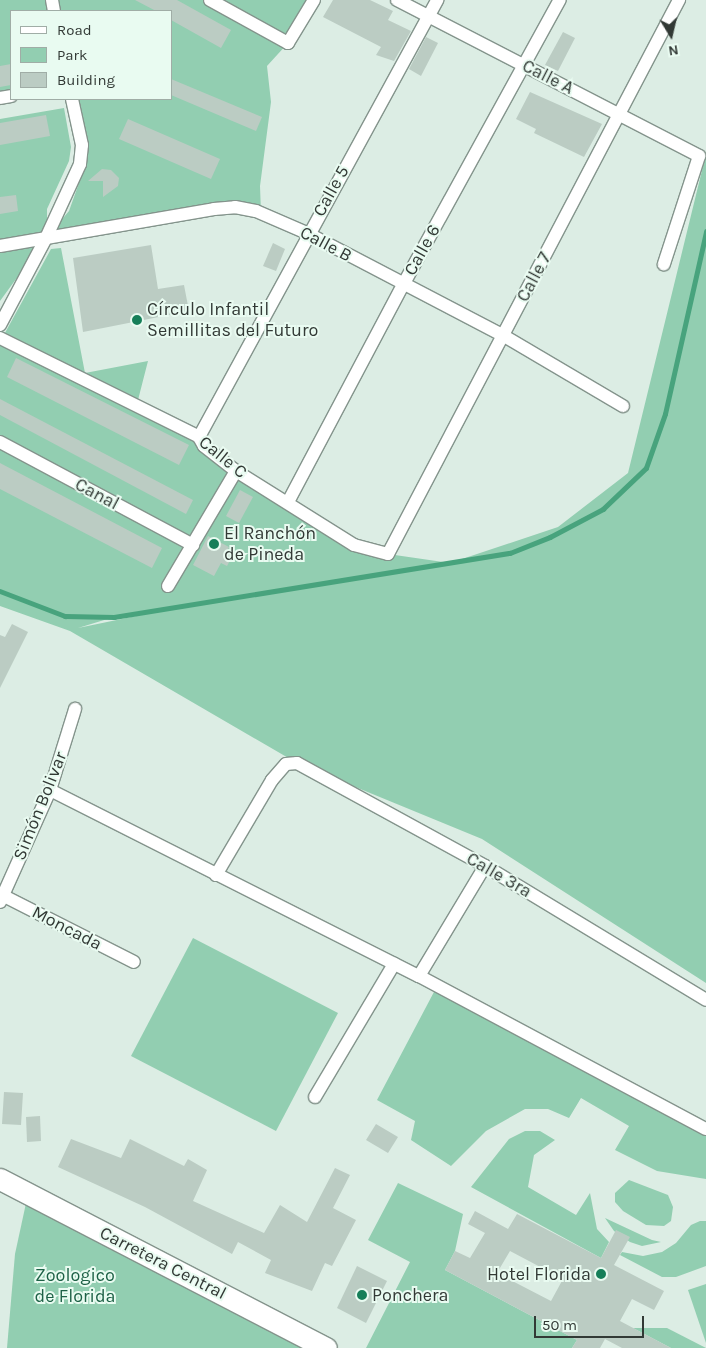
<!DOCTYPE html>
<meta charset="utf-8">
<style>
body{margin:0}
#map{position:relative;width:706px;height:1348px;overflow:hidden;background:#dcede4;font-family:Karla,sans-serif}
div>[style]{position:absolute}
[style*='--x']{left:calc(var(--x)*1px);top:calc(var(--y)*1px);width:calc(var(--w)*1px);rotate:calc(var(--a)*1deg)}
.green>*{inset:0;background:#92ceb1}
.stream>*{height:4.5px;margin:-2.25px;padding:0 2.25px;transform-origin:2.25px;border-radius:2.25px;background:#48a37d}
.building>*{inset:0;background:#bbccc3}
.roads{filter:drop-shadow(1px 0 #84948c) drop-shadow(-1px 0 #84948c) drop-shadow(0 1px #84948c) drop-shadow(0 -1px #84948c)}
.minor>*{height:12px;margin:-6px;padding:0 6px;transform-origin:6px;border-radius:6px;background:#fff}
.trunk>*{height:21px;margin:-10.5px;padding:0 10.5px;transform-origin:10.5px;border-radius:10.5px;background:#fff}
.dots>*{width:14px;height:14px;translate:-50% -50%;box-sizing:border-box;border:2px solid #e9fbf1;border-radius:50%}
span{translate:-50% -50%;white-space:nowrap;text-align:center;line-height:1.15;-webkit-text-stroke:4px #e9fbf1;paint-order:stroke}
.street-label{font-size:18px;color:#323935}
.poi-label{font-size:18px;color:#323935}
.left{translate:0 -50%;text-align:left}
.right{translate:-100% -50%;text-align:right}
.park-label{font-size:18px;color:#1d6146}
.legend{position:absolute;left:10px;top:10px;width:162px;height:90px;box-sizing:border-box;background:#e9fbf1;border:1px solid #a0ada6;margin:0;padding:6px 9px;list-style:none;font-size:15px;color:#323935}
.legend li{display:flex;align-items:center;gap:10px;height:25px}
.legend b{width:25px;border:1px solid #a0ada6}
.north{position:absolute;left:646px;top:10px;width:50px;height:50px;-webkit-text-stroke:4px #e9fbf1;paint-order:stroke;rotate:171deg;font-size:14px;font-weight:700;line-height:20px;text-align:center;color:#323935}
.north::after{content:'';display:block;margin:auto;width:18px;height:22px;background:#323935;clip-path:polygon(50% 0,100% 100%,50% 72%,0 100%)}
.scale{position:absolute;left:534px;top:1316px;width:110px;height:22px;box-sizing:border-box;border:2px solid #323935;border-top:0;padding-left:6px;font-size:15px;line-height:18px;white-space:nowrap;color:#323935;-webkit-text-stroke:4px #e9fbf1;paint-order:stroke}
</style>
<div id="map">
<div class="green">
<div style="clip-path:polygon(0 0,314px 0,288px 43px,267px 66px,271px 102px,260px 186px,261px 213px,235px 207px,46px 238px,0 301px,0 119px,64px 108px,71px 147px,69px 161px,47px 209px,47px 237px,69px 211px,84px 169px,89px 145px,79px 99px,171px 99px,171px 11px,11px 11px,11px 96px,0 98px)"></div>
<div style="clip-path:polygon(evenodd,706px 154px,706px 983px,482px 839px,297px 763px,70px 631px,0 606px,0 342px,51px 249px,61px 248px,85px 373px,148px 361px,138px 400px,204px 446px,354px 545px,388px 554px,450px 563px,558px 527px,628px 473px,706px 154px,170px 608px,170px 609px,78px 628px,114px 617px,170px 608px)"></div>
<div style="clip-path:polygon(193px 938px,338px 1013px,276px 1131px,131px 1056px)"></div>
<div style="clip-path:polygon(435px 990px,706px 1130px,706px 1179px,657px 1171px,615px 1150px,629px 1126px,581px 1098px,569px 1118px,548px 1109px,525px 1109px,486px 1131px,451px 1166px,411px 1140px,415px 1121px,377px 1100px)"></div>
<div style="clip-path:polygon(525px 1131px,540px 1131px,555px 1140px,534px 1155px,528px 1187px,576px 1215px,590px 1193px,597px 1229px,609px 1242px,601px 1258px,471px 1187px,509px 1139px)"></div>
<div style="clip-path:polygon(629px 1180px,668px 1195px,673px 1207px,671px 1221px,664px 1226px,646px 1225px,623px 1211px,615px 1202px,615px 1193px)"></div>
<div style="clip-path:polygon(398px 1183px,463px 1214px,455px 1251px,445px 1270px,577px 1340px,572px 1348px,366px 1348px,410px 1262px,368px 1240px)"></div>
<div style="clip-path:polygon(28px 1194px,326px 1348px,7px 1348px,15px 1254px)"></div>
<div style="clip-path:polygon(605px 1218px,652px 1240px,661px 1242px,642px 1246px,630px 1242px,614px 1231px)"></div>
<div style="clip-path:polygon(700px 1221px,706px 1221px,706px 1266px,676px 1277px,662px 1277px,620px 1255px,622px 1252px,643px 1256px,662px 1252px,676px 1243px,691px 1225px)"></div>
<div style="clip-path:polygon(706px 1284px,706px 1343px,688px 1290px)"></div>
<div style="clip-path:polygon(633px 1328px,667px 1328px,706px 1348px,671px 1348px)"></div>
</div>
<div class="stream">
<div style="--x:0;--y:591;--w:70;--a:21"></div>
<div style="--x:65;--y:616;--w:49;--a:1.2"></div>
<div style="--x:114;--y:617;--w:401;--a:-9.2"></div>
<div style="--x:510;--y:553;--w:43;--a:-21.8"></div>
<div style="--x:550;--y:537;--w:60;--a:-27.8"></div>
<div style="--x:603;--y:509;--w:59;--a:-43.6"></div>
<div style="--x:646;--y:468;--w:57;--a:-70.6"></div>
<div style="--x:665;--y:414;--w:187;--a:-77.3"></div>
</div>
<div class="building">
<div style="clip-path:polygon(135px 0,177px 0,231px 30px,221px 48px,171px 20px,171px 11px,156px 11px)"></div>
<div style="clip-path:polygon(333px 0,370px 0,393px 11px,388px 20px,411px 31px,394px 61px,376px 55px,381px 47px,323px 17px)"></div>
<div style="clip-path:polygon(563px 32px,575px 38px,558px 71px,545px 65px)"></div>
<div style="clip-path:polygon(426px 37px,438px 43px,421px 76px,409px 69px)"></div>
<div style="clip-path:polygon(11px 64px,11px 85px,0 87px,0 66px)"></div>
<div style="clip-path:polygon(171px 79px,262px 117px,256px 131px,171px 95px)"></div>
<div style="clip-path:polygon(530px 92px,602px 124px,584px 157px,534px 133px,536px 129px,516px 119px)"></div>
<div style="clip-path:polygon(46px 115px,50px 136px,0 145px,0 123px)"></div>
<div style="clip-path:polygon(128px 119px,220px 159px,211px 179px,119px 139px)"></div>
<div style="clip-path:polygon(102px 169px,111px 170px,119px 178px,118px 186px,103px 197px,103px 181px,88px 181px)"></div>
<div style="clip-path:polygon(16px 195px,18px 211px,0 214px,0 197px)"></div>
<div style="clip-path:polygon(273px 243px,285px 249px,276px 271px,263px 266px)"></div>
<div style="clip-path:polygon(151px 245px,158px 289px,184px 285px,189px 311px,83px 332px,73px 258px)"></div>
<div style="clip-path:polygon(16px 358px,189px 445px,179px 465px,7px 377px)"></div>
<div style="clip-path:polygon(0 399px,193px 500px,186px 514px,0 415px)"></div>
<div style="clip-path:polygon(0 463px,162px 548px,152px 568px,0 489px)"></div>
<div style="clip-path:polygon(240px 490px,253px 497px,239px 523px,226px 516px)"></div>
<div style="clip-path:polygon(208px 536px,229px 547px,227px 552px,233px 555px,227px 566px,221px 563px,214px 576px,193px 565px)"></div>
<div style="clip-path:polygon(12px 624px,28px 632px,0 688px,0 635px,5px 637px)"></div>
<div style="clip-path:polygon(4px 1092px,23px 1093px,21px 1125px,2px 1124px)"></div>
<div style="clip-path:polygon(40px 1116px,41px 1141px,27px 1142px,26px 1117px)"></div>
<div style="clip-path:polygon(376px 1124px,398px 1137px,388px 1153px,366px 1140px)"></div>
<div style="clip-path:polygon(71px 1139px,121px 1158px,130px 1139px,184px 1166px,188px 1159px,207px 1170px,193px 1201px,264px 1233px,280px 1205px,307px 1222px,335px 1168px,350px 1175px,333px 1208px,356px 1220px,332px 1266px,325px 1263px,312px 1291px,265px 1273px,271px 1260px,238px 1242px,232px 1254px,145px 1207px,58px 1167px)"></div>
<div style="clip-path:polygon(evenodd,475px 1211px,508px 1229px,517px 1214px,601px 1258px,616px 1230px,630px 1237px,614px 1265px,664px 1291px,654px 1310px,632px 1299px,620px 1321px,671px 1348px,622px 1348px,605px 1339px,600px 1348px,572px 1348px,577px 1340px,445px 1270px,455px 1251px,470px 1258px,485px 1233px,468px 1224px,475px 1211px,510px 1251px,563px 1279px,551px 1301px,497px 1273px,510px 1251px)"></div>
<div style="clip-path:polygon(357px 1266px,387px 1281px,366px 1323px,337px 1308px)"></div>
</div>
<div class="roads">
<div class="minor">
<div style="--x:52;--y:0;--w:11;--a:80"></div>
<div style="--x:210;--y:0;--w:89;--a:28.9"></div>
<div style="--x:288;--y:43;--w:50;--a:-58.8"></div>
<div style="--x:397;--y:0;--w:340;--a:27.3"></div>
<div style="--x:699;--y:156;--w:114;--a:108"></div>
<div style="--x:0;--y:98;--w:11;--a:-10"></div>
<div style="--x:0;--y:246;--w:217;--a:-9.8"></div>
<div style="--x:214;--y:209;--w:21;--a:-5"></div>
<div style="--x:235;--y:207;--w:21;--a:11"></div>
<div style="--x:256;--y:211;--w:56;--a:23.3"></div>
<div style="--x:307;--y:233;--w:222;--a:27.6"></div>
<div style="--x:504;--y:336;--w:138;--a:30.5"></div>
<div style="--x:0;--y:325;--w:98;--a:-62.1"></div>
<div style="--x:46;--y:238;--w:81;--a:-65.3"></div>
<div style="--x:80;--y:164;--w:19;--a:-84"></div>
<div style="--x:82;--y:145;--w:47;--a:-102.3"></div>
<div style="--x:0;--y:338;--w:222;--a:26.4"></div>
<div style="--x:199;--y:437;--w:10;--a:61"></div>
<div style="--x:204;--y:446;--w:41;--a:38"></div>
<div style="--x:236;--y:471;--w:139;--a:32.1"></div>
<div style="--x:354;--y:545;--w:35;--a:15"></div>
<div style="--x:388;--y:554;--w:626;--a:-62.29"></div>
<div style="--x:199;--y:437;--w:498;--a:-61.4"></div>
<div style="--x:0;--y:442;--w:219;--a:28.1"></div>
<div style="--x:288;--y:502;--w:246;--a:-62.1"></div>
<div style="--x:403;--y:285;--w:325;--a:-61.2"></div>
<div style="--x:168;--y:586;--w:134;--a:-59.4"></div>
<div style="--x:50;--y:790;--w:413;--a:26.8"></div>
<div style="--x:419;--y:976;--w:325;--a:28.1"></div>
<div style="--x:216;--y:875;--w:110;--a:-59.5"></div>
<div style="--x:272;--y:780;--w:21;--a:-49"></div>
<div style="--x:286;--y:764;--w:11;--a:-5"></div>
<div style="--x:297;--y:763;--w:214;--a:28.7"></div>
<div style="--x:485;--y:866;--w:258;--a:31.2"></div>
<div style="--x:0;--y:894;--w:150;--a:26.9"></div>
<div style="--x:0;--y:902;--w:123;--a:-65.9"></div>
<div style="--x:50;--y:790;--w:85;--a:-72.8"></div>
<div style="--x:419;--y:976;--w:128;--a:-59"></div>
<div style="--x:315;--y:1097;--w:155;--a:-59.3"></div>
</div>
<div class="trunk">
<div style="--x:0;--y:1179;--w:367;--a:27.4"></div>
</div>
</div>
<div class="dots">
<div style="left:137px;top:320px;background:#167f59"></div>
<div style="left:214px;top:544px;background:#167f59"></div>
<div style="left:601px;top:1274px;background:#167f59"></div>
<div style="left:362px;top:1295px;background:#167f59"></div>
</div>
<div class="street-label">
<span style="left:548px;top:77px;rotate:27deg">Calle A</span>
<span style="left:331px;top:191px;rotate:-61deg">Calle 5</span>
<span style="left:326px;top:244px;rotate:28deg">Calle B</span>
<span style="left:422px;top:250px;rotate:-61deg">Calle 6</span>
<span style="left:534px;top:277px;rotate:-62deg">Calle 7</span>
<span style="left:223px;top:457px;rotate:39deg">Calle C</span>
<span style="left:97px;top:494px;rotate:28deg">Canal</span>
<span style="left:40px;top:806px;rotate:-68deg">Simón Bolivar</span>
<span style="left:499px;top:875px;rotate:30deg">Calle 3ra</span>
<span style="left:67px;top:928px;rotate:27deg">Moncada</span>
<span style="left:163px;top:1263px;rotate:27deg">Carretera Central</span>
</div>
<div class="poi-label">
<span class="left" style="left:147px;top:320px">Círculo Infantil<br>Semillitas del Futuro</span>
<span class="left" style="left:224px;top:544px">El Ranchón<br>de Pineda</span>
<span class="right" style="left:591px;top:1274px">Hotel Florida</span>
<span class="left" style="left:372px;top:1295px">Ponchera</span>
</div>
<div class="park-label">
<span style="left:75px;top:1286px">Zoologico<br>de Florida</span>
</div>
<ul class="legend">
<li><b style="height:6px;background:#fff"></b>Road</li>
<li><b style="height:14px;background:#92ceb1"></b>Park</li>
<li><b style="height:14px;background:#bbccc3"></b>Building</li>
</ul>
<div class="north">N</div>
<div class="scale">50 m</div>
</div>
